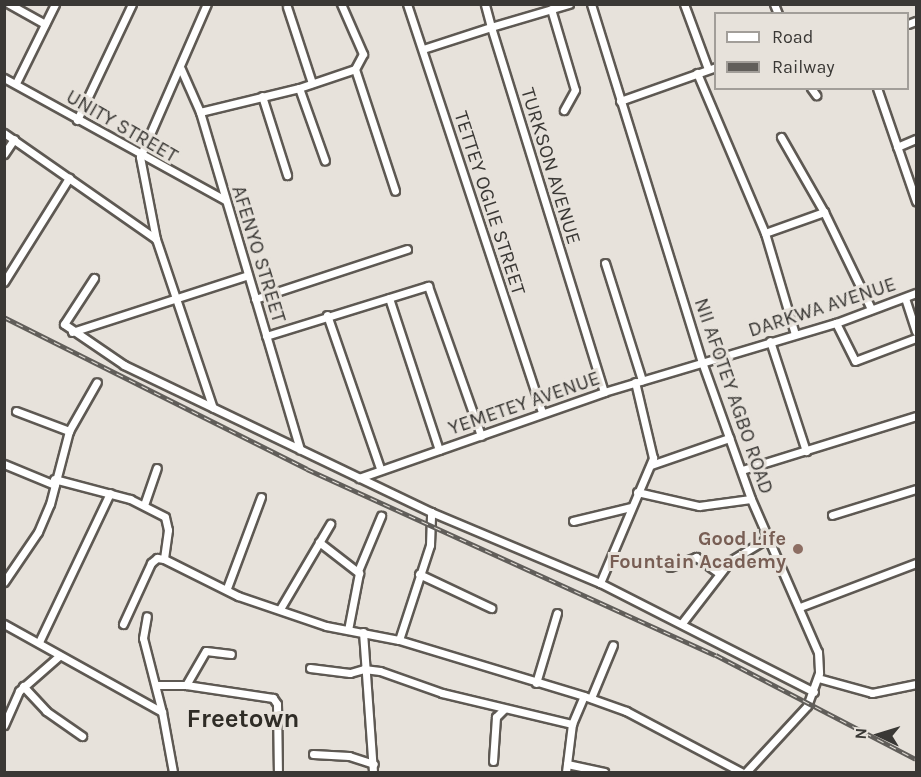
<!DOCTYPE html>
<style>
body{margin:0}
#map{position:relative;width:921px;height:777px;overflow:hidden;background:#e7e2db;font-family:Karla,sans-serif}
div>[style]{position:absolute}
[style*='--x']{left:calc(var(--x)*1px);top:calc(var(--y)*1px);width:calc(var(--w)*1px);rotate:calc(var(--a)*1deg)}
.roads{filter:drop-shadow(2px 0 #5e5953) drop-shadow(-2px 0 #5e5953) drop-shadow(0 2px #5e5953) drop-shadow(0 -2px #5e5953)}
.minor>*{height:7px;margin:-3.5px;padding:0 3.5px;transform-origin:3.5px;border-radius:3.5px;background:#fff}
.rail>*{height:4.5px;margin-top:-2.25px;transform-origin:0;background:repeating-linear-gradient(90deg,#e7e2db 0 7px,#615e5a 0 14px);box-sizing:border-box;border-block:2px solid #615e5a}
.dots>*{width:16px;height:16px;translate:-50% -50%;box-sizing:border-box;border:3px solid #e7e2db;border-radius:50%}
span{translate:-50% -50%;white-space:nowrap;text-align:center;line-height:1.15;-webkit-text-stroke:6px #e7e2db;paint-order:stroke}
.street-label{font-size:20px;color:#3a3835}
.education-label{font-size:20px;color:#785e54;font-weight:700}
.right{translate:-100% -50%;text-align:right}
.district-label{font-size:26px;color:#2f2c26;font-weight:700}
.frame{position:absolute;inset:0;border:6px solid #3a3835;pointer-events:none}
.legend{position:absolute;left:714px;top:12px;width:195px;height:78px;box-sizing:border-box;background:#e7e2db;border:2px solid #a29e99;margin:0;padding:8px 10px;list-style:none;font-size:18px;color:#3a3835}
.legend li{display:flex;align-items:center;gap:12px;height:30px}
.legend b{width:30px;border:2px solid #a29e99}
.north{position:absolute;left:849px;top:705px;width:60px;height:60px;-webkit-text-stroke:4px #e7e2db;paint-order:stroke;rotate:274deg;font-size:16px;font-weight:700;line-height:24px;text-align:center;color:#3a3835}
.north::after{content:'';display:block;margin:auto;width:21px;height:27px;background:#3a3835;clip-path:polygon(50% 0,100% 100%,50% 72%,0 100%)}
</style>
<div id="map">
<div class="roads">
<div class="minor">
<div style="--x:9;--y:4;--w:41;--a:29.1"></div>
<div style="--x:407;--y:4;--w:430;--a:71.7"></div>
<div style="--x:569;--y:4;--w:81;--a:163.6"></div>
<div style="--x:491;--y:27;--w:382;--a:72.8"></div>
<div style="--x:591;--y:4;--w:375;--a:72.8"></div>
<div style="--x:702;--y:362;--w:145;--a:70.3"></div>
<div style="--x:751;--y:499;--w:167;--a:66.4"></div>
<div style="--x:818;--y:652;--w:21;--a:87"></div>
<div style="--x:819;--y:673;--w:35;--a:110"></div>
<div style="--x:807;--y:706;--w:90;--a:132.7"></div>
<div style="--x:684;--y:4;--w:69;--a:69.7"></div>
<div style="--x:774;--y:4;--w:11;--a:68"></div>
<div style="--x:287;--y:7;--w:80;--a:71.8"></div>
<div style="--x:551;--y:9;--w:84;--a:73.5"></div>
<div style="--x:575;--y:90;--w:23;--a:119"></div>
<div style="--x:908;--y:24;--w:9;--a:-21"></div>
<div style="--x:423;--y:49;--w:71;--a:-17.9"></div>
<div style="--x:491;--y:27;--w:24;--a:-105"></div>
<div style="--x:181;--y:69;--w:47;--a:66.2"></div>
<div style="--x:200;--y:112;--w:352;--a:73.5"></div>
<div style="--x:355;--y:69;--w:128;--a:71.8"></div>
<div style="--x:697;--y:73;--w:174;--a:67"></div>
<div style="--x:765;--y:233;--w:105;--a:73.5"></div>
<div style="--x:4;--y:78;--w:252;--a:28.9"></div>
<div style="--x:16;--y:83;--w:88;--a:-63.7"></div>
<div style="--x:299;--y:88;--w:77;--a:70.4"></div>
<div style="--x:811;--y:88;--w:9;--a:54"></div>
<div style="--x:877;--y:88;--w:120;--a:71"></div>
<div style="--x:262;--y:96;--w:83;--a:72.4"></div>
<div style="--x:620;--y:101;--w:102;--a:-19.5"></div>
<div style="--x:200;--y:112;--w:102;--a:-13.6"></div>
<div style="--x:299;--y:88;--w:59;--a:-18.7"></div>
<div style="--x:355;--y:69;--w:17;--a:-62"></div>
<div style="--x:363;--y:54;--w:55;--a:-113.7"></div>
<div style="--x:77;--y:120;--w:128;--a:-64.6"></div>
<div style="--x:4;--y:133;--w:185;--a:34.9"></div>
<div style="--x:781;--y:137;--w:86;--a:60.2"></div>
<div style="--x:824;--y:212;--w:108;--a:64.1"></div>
<div style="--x:897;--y:147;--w:21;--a:-23"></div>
<div style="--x:4;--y:154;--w:18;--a:-56"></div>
<div style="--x:140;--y:157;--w:84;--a:79"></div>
<div style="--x:156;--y:239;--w:178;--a:71.4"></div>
<div style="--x:140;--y:157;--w:167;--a:-66.4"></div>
<div style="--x:765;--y:233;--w:63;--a:-19.6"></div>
<div style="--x:605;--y:263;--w:123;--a:72.5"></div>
<div style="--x:94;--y:278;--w:55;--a:123.1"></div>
<div style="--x:64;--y:324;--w:73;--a:34.3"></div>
<div style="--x:124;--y:365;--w:340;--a:25.6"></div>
<div style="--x:431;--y:512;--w:183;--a:22.8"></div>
<div style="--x:600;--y:583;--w:240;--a:27"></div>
<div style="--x:4;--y:282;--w:123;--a:-58"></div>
<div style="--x:389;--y:298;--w:160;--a:71.8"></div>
<div style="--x:905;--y:298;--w:35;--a:72"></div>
<div style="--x:255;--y:299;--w:160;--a:-18.2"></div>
<div style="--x:327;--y:315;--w:162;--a:70.9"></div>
<div style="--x:836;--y:323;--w:42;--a:63.4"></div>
<div style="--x:855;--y:361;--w:65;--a:-20.7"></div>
<div style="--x:72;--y:332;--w:185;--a:-17.9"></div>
<div style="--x:266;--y:336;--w:170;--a:-17.2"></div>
<div style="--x:428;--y:286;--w:159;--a:70.5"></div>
<div style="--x:770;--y:341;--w:116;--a:71.9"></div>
<div style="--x:16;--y:411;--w:57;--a:20.7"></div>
<div style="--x:4;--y:464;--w:55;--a:22.4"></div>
<div style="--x:651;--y:465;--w:83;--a:-19.1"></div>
<div style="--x:742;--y:470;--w:182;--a:-17.2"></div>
<div style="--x:359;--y:478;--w:260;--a:-19.3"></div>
<div style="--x:604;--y:392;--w:242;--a:-16.6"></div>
<div style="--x:836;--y:323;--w:85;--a:-20.6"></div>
<div style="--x:54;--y:479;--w:79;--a:14.7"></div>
<div style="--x:130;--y:499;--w:39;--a:27"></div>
<div style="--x:165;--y:517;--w:13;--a:77"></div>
<div style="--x:168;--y:530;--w:29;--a:98"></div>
<div style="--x:164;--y:559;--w:83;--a:26.6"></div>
<div style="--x:238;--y:596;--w:93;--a:18.8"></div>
<div style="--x:326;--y:626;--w:74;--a:10.9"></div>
<div style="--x:399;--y:640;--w:193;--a:16.8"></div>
<div style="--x:637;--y:492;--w:64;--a:12.7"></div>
<div style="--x:699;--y:506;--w:52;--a:-7.7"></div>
<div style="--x:144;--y:505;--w:39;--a:-71"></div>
<div style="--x:832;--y:515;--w:88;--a:-17.2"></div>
<div style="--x:573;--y:521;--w:60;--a:-13.6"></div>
<div style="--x:319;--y:542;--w:51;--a:37.8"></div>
<div style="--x:359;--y:573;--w:58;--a:100.9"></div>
<div style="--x:670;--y:567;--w:28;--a:-21"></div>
<div style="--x:696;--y:557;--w:28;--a:35"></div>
<div style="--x:358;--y:571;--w:60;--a:-67.3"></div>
<div style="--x:419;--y:574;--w:80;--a:25.3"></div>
<div style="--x:4;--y:582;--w:60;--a:-55.8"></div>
<div style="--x:38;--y:532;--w:30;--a:-67"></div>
<div style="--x:50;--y:504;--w:75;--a:-75.4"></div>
<div style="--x:69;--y:431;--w:56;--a:-60.3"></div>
<div style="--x:600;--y:583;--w:136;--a:-67"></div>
<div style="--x:653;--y:458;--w:78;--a:-103.3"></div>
<div style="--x:227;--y:588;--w:97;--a:-69.5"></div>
<div style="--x:800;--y:607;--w:124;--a:-20.8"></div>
<div style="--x:280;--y:609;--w:99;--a:-59.5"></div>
<div style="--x:682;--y:623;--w:78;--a:-52.3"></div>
<div style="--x:730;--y:561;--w:44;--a:-31.2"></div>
<div style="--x:4;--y:624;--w:181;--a:29.1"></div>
<div style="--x:162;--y:712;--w:76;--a:-104.4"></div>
<div style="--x:143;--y:638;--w:22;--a:-80"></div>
<div style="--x:123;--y:624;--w:67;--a:-65.3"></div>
<div style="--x:151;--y:563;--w:8;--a:-40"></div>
<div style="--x:157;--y:558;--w:7;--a:8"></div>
<div style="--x:363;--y:632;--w:140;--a:85.9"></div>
<div style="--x:399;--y:640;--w:100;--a:-71.9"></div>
<div style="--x:430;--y:545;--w:33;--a:-88"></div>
<div style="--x:39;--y:642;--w:165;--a:-64.5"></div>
<div style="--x:310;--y:668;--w:40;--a:7.1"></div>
<div style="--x:350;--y:673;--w:15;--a:-16"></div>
<div style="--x:364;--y:669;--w:16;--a:7"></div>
<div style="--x:380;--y:671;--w:66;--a:19.5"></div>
<div style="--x:442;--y:693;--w:134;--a:13.4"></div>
<div style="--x:818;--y:678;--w:56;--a:15.5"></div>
<div style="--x:872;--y:693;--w:45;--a:-11.6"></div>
<div style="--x:536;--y:683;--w:73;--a:-73.3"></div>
<div style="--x:157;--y:685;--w:29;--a:0"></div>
<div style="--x:186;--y:685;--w:88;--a:8.5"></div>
<div style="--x:273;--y:698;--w:7;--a:56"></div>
<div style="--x:277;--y:704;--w:68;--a:89.2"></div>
<div style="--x:186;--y:685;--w:39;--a:-60"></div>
<div style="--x:206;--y:651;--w:25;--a:7"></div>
<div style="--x:23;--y:686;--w:34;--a:47"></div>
<div style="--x:46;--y:711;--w:44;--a:34.8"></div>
<div style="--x:591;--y:698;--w:57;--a:-67.5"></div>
<div style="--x:162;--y:712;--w:61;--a:79.6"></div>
<div style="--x:4;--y:725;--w:37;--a:-66"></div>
<div style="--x:19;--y:691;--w:53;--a:-41.2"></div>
<div style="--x:313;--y:754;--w:36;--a:3"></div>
<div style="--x:349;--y:756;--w:26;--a:18"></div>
<div style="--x:493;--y:761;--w:44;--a:-86.1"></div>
<div style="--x:496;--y:717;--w:11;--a:-45"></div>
<div style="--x:567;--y:764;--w:38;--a:12"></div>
<div style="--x:566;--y:772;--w:48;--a:-82.9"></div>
<div style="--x:572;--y:724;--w:30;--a:-67"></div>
<div style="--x:584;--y:696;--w:45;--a:19.7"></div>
<div style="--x:626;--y:711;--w:130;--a:27.9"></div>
</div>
</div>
<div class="rail">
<div style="--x:4;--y:317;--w:339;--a:26.6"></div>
<div style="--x:307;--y:469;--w:449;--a:24.5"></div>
<div style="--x:716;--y:655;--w:225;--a:27.5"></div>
</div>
<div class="dots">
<div style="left:798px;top:549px;background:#8d6e63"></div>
</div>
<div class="street-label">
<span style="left:122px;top:126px;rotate:30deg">UNITY STREET</span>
<span style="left:551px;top:166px;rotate:73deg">TURKSON AVENUE</span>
<span style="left:490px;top:203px;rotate:72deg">TETTEY OGLIE STREET</span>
<span style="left:259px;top:254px;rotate:73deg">AFENYO STREET</span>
<span style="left:822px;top:307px;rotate:-18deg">DARKWA AVENUE</span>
<span style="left:734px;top:396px;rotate:71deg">NII AFOTEY AGBO ROAD</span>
<span style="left:524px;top:403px;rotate:-19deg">YEMETEY AVENUE</span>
</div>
<div class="education-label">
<span class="right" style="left:786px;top:550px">Good Life<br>Fountain Academy</span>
</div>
<div class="district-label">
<span style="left:243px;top:719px">Freetown</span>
</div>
<div class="frame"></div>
<ul class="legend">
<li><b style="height:8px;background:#fff"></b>Road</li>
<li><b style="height:8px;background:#615e5a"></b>Railway</li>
</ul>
<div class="north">N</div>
</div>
